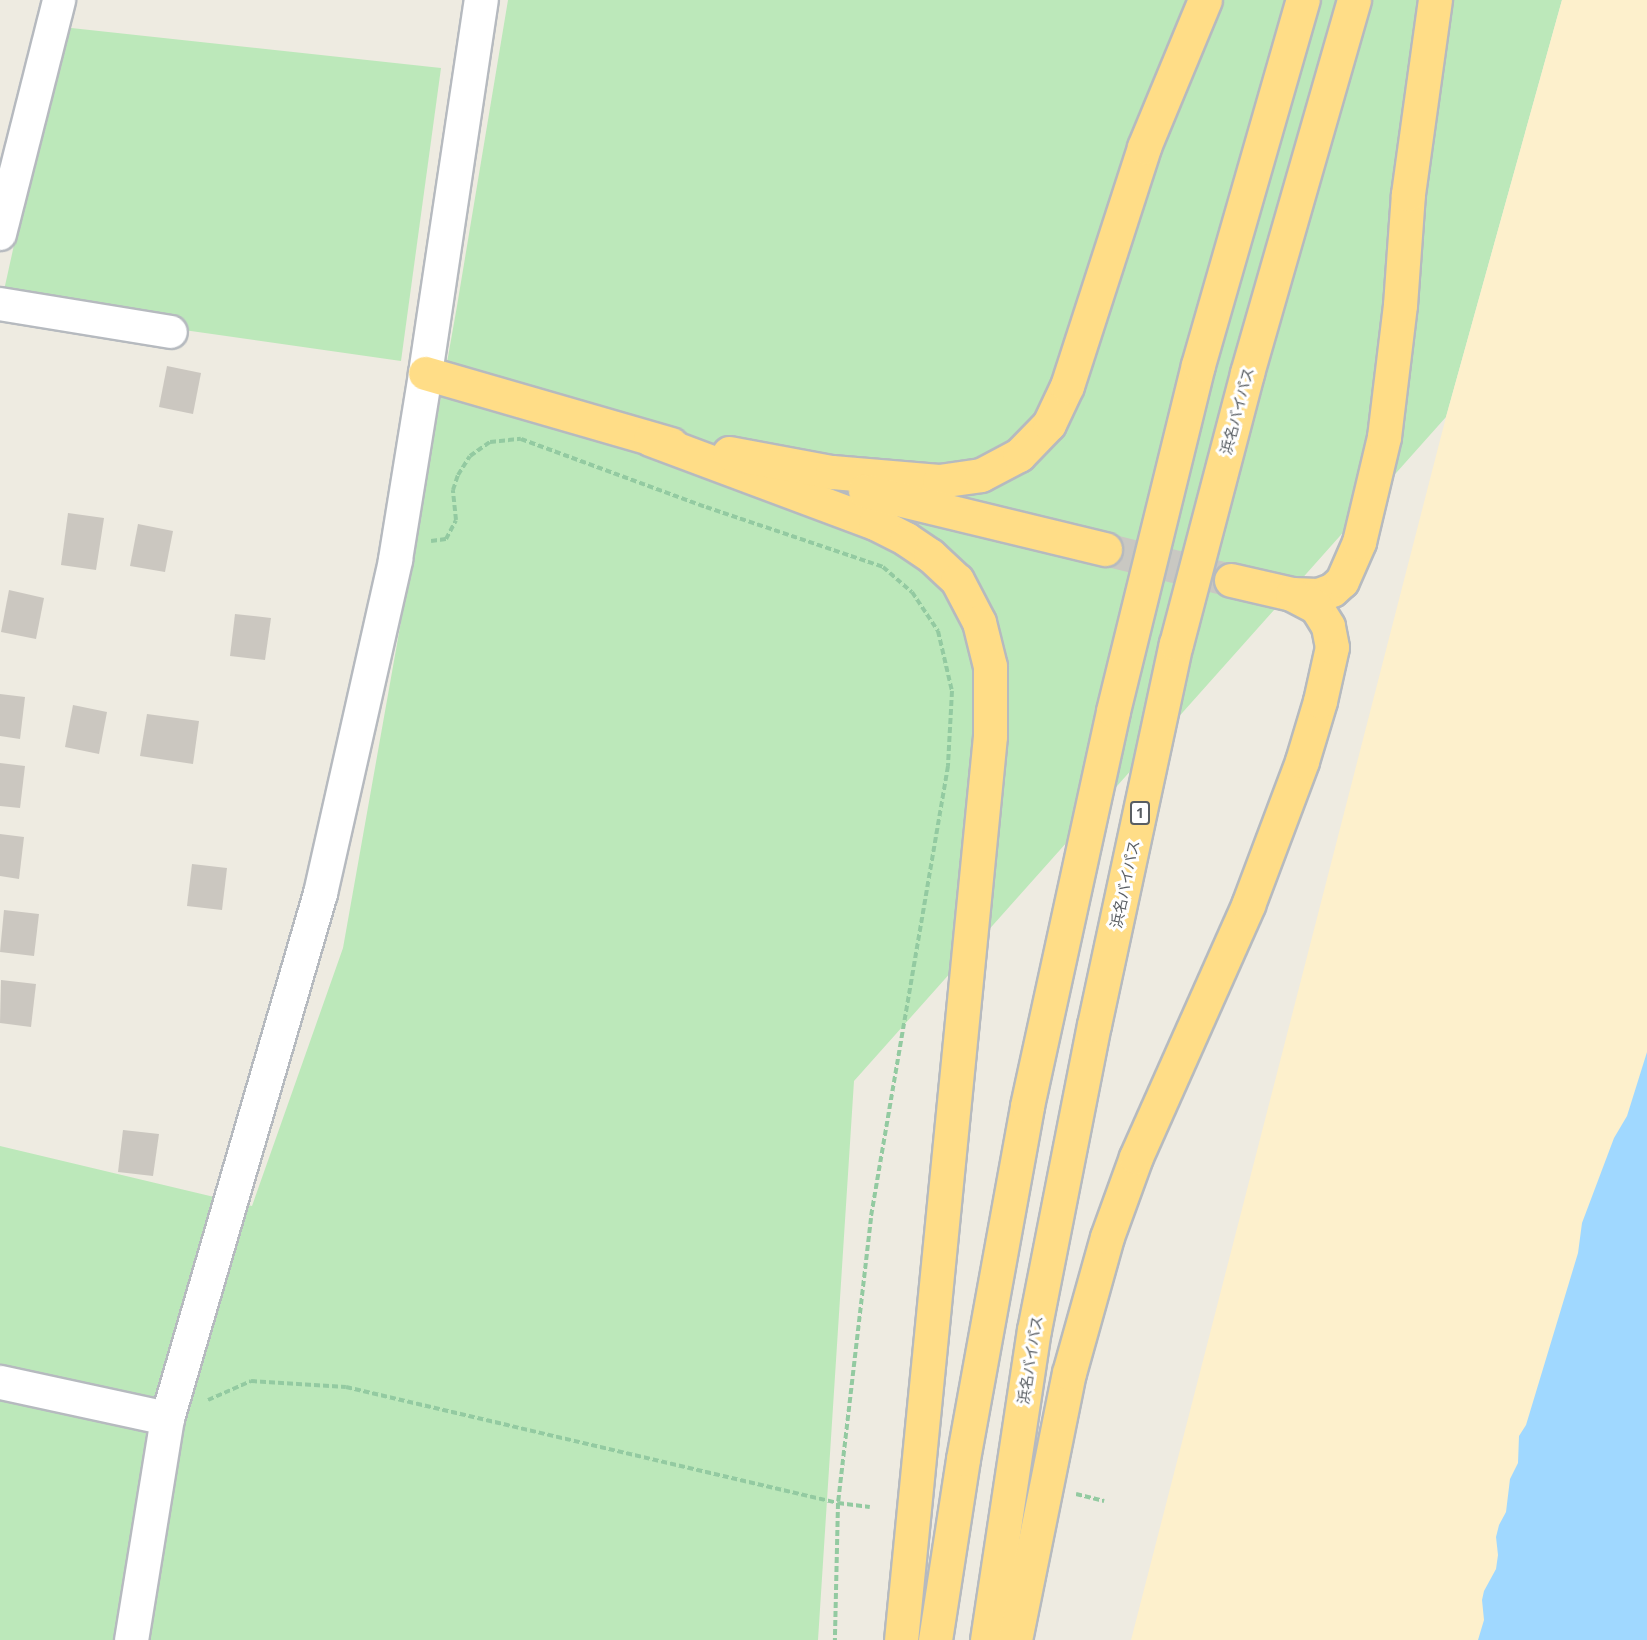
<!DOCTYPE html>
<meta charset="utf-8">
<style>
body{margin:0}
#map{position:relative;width:1647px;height:1640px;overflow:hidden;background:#eeebe1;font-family:"Open Sans","Noto Sans JP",sans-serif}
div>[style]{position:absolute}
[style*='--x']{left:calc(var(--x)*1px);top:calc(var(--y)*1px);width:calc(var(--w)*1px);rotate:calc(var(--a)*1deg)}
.green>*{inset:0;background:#bce8ba}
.sand>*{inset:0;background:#fdf0cc}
.water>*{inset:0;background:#a0d8ff}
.building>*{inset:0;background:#cbc7c0}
.highway-tunnel>*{height:33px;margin-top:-16.5px;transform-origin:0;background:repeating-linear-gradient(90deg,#c9c8c2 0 33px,transparent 0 49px)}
.path>*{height:4px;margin-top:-2px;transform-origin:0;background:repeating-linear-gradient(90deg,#93caa1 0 6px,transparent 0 9px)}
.roads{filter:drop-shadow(2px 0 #b6babf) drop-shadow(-2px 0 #b6babf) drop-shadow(0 2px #b6babf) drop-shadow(0 -2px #b6babf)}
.street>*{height:32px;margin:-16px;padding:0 16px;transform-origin:16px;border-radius:16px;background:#fff}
.secondary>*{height:33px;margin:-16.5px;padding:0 16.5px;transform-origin:16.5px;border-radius:16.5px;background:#fff}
.highway>*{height:33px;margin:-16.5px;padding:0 16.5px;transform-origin:16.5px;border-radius:16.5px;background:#ffdd87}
span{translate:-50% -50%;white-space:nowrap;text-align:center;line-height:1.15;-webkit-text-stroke:6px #fff;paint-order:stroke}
.shield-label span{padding:2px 4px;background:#fff;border:2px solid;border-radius:4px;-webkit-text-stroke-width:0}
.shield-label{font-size:14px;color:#595e63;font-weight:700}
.street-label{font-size:15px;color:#595e63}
</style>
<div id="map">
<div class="green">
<div style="clip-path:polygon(508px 0,1562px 0,1446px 417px,854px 1081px,818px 1640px,0 1640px,0 1146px,252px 1206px,343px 948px,457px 306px)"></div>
<div style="clip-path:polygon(62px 27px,441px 68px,401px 361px,1px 304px)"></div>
</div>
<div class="sand">
<div style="clip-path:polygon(1562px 0,1647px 0,1647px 1063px,1483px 1640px,1131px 1640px,1446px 417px)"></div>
</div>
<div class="water">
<div style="clip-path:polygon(1647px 1052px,1647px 1640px,1478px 1640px,1484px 1620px,1482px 1600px,1484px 1591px,1496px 1569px,1498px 1555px,1496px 1537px,1499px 1525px,1506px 1512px,1510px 1479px,1518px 1463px,1519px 1436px,1526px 1425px,1578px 1253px,1582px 1223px,1614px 1138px,1627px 1116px)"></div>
</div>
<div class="building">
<div style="clip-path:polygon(167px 366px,201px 373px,193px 414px,159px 407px)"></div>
<div style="clip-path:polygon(68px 513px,104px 518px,96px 570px,61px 565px)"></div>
<div style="clip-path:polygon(138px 524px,173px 531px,165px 572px,130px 566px)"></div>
<div style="clip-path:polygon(9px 590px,44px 598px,36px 639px,1px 632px)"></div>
<div style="clip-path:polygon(235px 614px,271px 618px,265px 660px,230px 656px)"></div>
<div style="clip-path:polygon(0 694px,25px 697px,20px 739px,0 736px)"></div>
<div style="clip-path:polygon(73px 705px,107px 712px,99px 754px,65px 747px)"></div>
<div style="clip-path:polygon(147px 714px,199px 721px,193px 764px,140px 756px)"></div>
<div style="clip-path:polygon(0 763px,25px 766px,20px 808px,0 806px)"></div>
<div style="clip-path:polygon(0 834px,24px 837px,19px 879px,0 876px)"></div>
<div style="clip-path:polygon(192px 864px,227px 868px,222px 910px,187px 906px)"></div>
<div style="clip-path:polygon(4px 910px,39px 914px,34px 956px,0 952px)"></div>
<div style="clip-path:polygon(1px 980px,36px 984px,31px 1027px,0 1023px)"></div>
<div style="clip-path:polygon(123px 1130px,159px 1134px,153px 1176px,118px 1172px)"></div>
</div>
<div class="highway-tunnel">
<div style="--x:1105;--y:549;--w:130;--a:13.8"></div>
</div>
<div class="path">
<div style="--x:431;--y:541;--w:15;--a:-8"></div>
<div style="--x:446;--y:539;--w:21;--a:-62"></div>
<div style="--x:456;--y:520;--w:30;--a:-96"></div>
<div style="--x:453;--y:490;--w:16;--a:-72"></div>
<div style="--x:458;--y:475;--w:22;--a:-58"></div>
<div style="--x:470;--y:456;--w:24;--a:-35"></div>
<div style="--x:490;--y:442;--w:31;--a:-6"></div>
<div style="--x:521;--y:439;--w:197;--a:20.2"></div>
<div style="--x:706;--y:507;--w:187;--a:18.7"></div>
<div style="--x:883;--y:567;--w:38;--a:41"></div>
<div style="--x:912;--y:592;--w:47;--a:56.3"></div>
<div style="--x:938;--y:631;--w:62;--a:76.9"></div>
<div style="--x:952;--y:691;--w:75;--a:93.1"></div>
<div style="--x:948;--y:766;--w:459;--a:99.7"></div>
<div style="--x:871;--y:1218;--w:287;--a:96.6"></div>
<div style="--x:838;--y:1503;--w:137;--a:91.3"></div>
<div style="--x:208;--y:1400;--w:47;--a:-23.8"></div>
<div style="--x:251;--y:1381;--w:95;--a:3.6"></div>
<div style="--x:346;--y:1387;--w:505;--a:13.27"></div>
<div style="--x:838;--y:1503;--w:32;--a:7"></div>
<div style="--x:1076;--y:1494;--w:29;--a:14"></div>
</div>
<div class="roads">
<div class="street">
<div style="--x:0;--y:234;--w:241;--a:-75.8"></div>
<div style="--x:0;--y:304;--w:173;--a:9.3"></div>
</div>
<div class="secondary">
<div style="--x:0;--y:1382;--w:171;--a:12.2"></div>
<div style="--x:131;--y:1640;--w:225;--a:-80.8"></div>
<div style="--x:167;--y:1418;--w:547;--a:-73.75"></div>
<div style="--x:320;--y:893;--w:342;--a:-77.3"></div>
<div style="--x:395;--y:559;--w:188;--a:-80.8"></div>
<div style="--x:425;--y:373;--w:377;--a:-81.5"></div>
</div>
<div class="highway">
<div style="--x:425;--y:373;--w:256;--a:16.1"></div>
<div style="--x:650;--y:439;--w:240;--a:20.5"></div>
<div style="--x:875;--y:523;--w:35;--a:27"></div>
<div style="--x:906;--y:539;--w:29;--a:34"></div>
<div style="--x:930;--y:555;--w:37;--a:43"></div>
<div style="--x:957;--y:580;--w:47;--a:62.4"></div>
<div style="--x:979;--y:622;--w:45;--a:76"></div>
<div style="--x:990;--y:666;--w:70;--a:90"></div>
<div style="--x:990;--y:736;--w:908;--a:95.62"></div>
<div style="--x:729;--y:453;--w:105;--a:10.5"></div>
<div style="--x:832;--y:472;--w:107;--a:4.8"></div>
<div style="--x:939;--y:481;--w:42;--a:-8.1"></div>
<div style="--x:981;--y:475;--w:43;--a:-27.8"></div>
<div style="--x:1019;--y:455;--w:43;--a:-45.9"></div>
<div style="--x:1049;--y:424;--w:42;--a:-64.7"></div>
<div style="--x:1067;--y:386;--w:251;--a:-72.1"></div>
<div style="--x:1144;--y:147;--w:159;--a:-67.5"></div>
<div style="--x:865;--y:491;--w:247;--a:13.6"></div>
<div style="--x:1231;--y:580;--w:63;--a:12.9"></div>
<div style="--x:1292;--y:594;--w:26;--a:2"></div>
<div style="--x:1318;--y:595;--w:15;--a:-20"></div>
<div style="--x:1332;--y:590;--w:13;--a:-42"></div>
<div style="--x:1342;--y:581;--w:43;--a:-66.4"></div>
<div style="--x:1359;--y:542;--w:108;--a:-76.6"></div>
<div style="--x:1384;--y:437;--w:133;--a:-83.1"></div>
<div style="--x:1400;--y:305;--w:111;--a:-85.9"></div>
<div style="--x:1408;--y:194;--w:196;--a:-82.1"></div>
<div style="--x:935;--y:1640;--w:183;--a:-81.2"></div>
<div style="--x:963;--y:1459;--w:359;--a:-79.7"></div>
<div style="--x:1027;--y:1106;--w:404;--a:-77.7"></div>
<div style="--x:1113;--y:711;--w:356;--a:-76.2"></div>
<div style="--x:1198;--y:365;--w:380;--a:-74"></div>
<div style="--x:987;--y:1640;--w:314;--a:-81.4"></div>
<div style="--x:1034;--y:1330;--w:311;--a:-78.9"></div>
<div style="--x:1094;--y:1025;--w:390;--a:-77.9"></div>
<div style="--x:1176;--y:644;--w:280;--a:-75.3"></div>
<div style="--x:1247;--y:373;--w:388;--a:-74"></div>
<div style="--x:1015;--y:1640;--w:272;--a:-78.6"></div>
<div style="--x:1069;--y:1373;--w:141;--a:-74.4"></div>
<div style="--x:1107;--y:1237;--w:85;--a:-70.1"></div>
<div style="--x:1136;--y:1157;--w:276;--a:-66"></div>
<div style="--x:1248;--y:905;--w:154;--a:-69.4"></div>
<div style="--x:1302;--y:761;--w:63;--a:-73.3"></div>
<div style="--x:1320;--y:701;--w:55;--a:-77.5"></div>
<div style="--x:1332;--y:647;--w:21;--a:-101"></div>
<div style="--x:1328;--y:626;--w:22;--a:-122"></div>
<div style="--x:1316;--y:607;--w:27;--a:-152"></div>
</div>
</div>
<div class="shield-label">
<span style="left:1140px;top:813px">1</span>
</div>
<div class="street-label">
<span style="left:1237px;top:411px;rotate:-75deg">浜名バイパス</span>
<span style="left:1125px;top:884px;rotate:-78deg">浜名バイパス</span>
<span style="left:1030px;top:1360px;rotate:-81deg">浜名バイパス</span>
</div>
</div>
